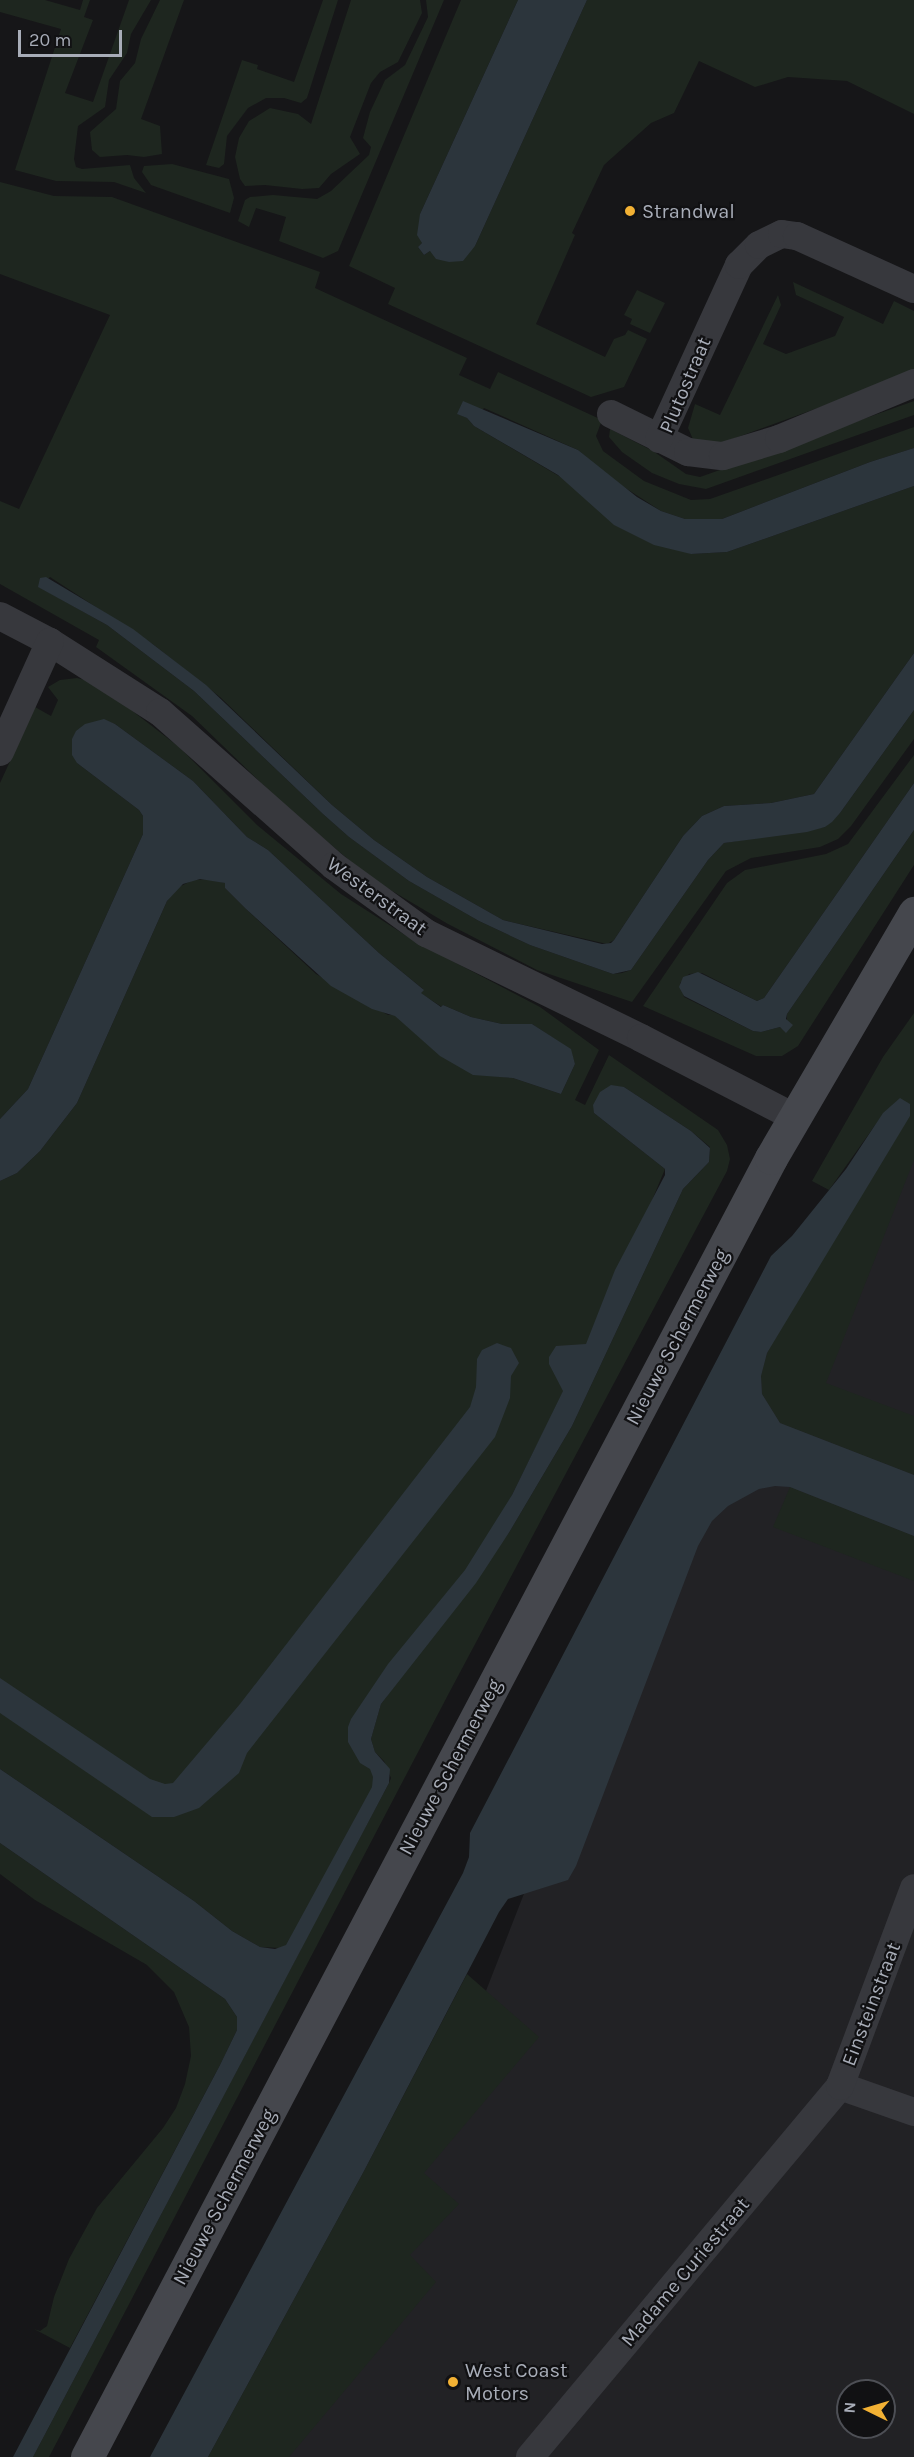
<!DOCTYPE html>
<style>
body{margin:0}
#map{position:relative;width:914px;height:2457px;overflow:hidden;background:#161618;font-family:Karla,sans-serif}
div>[style]{position:absolute}
[style*='--x']{left:calc(var(--x)*1px);top:calc(var(--y)*1px);width:calc(var(--w)*1px);rotate:calc(var(--a)*1deg)}
.built>*{inset:0;background:#222225}
.green>*{inset:0;background:#1e261f}
.water>*{inset:0;background:#2c353c}
.street>*{height:28px;margin:-14px;padding:0 14px;transform-origin:14px;border-radius:14px;background:#37383d}
.secondary>*{height:33px;margin:-16.5px;padding:0 16.5px;transform-origin:16.5px;border-radius:16.5px;background:#45474d}
.dots>*{width:16px;height:16px;translate:-50% -50%;box-sizing:border-box;border:3px solid #111113;border-radius:50%}
span{translate:-50% -50%;white-space:nowrap;text-align:center;line-height:1.15;-webkit-text-stroke:4.5px #111113;paint-order:stroke}
.poi-label{font-size:20px;color:#a8adb8}
.left{translate:0 -50%;text-align:left}
.street-label{font-size:20px;color:#a8adb8}
.north{position:absolute;left:836px;top:2379px;width:60px;height:60px;box-sizing:border-box;background:#111113;border:2px solid #4d4f55;border-radius:50%;rotate:275deg;font-size:16px;font-weight:700;line-height:24px;text-align:center;color:#a8adb8}
.north::after{content:'';display:block;margin:auto;width:21px;height:27px;background:#f2b134;clip-path:polygon(50% 0,100% 100%,50% 72%,0 100%)}
.scale{position:absolute;left:18px;top:30px;width:104px;height:27px;box-sizing:border-box;border:3px solid #a8adb8;border-top:0;padding-left:8px;font-size:18px;line-height:21px;white-space:nowrap;color:#a8adb8;-webkit-text-stroke:4px #111113;paint-order:stroke}
</style>
<div id="map">
<div class="built">
<div style="clip-path:polygon(evenodd,914px 1076px,914px 2457px,250px 2457px,464px 2047px,662px 1541px,914px 1076px,848px 2391px,884px 2391px,884px 2427px,848px 2427px,848px 2391px)"></div>
</div>
<div class="green">
<div style="clip-path:polygon(0 0,45px 0,80px 10px,83px 0,90px 0,84px 17px,93px 20px,65px 93px,93px 102px,129px 0,151px 0,131px 34px,127px 53px,109px 80px,105px 107px,78px 126px,74px 159px,76px 167px,82px 169px,130px 165px,134px 178px,146px 193px,114px 182px,56px 181px,15px 170px,61px 29px,0 12px)"></div>
<div style="clip-path:polygon(160px 0,184px 0,141px 119px,160px 126px,162px 154px,144px 157px,127px 155px,100px 157px,92px 150px,90px 132px,116px 109px,120px 81px,135px 63px,141px 39px)"></div>
<div style="clip-path:polygon(323px 0,338px 0,307px 98px,301px 103px,284px 98px,266px 98px,248px 108px,227px 136px,224px 164px,219px 168px,206px 165px,242px 60px,258px 65px,257px 69px,294px 82px)"></div>
<div style="clip-path:polygon(351px 0,420px 0,422px 13px,398px 62px,380px 72px,371px 83px,350px 137px,360px 154px,331px 174px,319px 188px,302px 189px,265px 185px,245px 186px,240px 179px,235px 157px,239px 138px,249px 121px,270px 108px,298px 114px,311px 124px)"></div>
<div style="clip-path:polygon(426px 0,444px 0,338px 251px,323px 258px,279px 241px,286px 217px,256px 208px,249px 227px,238px 221px,245px 200px,250px 197px,273px 195px,317px 199px,331px 191px,369px 155px,371px 147px,363px 138px,370px 112px,385px 80px,405px 65px,428px 17px)"></div>
<div style="clip-path:polygon(461px 0,518px 0,420px 214px,422px 243px,418px 247px,424px 255px,430px 251px,449px 262px,475px 246px,587px 0,914px 0,914px 114px,847px 81px,788px 77px,755px 87px,699px 61px,674px 113px,651px 123px,604px 165px,572px 233px,575px 235px,536px 324px,605px 357px,614px 339px,625px 335px,628px 330px,647px 339px,624px 387px,591px 397px,388px 304px,395px 288px,349px 266px)"></div>
<div style="clip-path:polygon(172px 164px,229px 179px,234px 198px,230px 213px,151px 185px,142px 172px,144px 166px)"></div>
<div style="clip-path:polygon(0 182px,54px 196px,112px 197px,320px 272px,315px 288px,467px 358px,459px 375px,490px 389px,498px 372px,602px 420px,596px 436px,603px 451px,644px 481px,691px 500px,710px 499px,914px 427px,914px 448px,870px 462px,722px 519px,702px 521px,685px 519px,661px 511px,610px 478px,578px 450px,484px 408px,482px 410px,463px 402px,458px 414px,467px 418px,474px 426px,691px 554px,727px 552px,914px 486px,914px 653px,814px 794px,771px 803px,724px 806px,702px 816px,683px 836px,614px 940px,607px 944px,503px 920px,427px 877px,374px 840px,332px 805px,220px 697px,154px 645px,53px 579px,50px 577px,39px 587px,107px 625px,194px 691px,323px 814px,349px 837px,409px 881px,479px 921px,530px 945px,613px 974px,622px 973px,631px 970px,708px 860px,724px 843px,825px 827px,840px 813px,914px 710px,914px 739px,851px 826px,838px 839px,820px 847px,751px 858px,726px 871px,632px 1002px,537px 970px,448px 924px,382px 885px,355px 865px,284px 805px,192px 716px,96px 647px,99px 640px,0 584px,0 501px,19px 509px,110px 315px,0 274px)"></div>
<div style="clip-path:polygon(793px 282px,883px 324px,894px 301px,914px 311px,914px 373px,705px 449px,696px 446px,688px 428px,695px 404px,720px 415px,778px 295px,781px 305px,763px 344px,786px 354px,835px 336px,844px 317px,796px 295px)"></div>
<div style="clip-path:polygon(637px 290px,665px 303px,650px 333px,630px 324px,632px 319px,624px 315px)"></div>
<div style="clip-path:polygon(914px 401px,914px 415px,706px 489px,679px 484px,652px 473px,622px 452px,609px 437px,610px 429px,653px 451px,686px 474px,700px 477px)"></div>
<div style="clip-path:polygon(evenodd,77px 678px,89px 681px,117px 699px,179px 747px,257px 825px,341px 894px,416px 942px,540px 1007px,599px 1050px,575px 1100px,585px 1105px,609px 1055px,718px 1130px,727px 1145px,730px 1159px,727px 1171px,449px 1693px,49px 2457px,33px 2457px,301px 1949px,260px 1947px,232px 1931px,194px 1901px,0 1769px,0 1181px,17px 1173px,40px 1151px,77px 1103px,167px 901px,177px 888px,193px 880px,209px 879px,225px 883px,225px 888px,246px 909px,316px 974px,388px 1015px,395px 1015px,480px 1074px,513px 1078px,561px 1094px,575px 1064px,570px 1049px,532px 1024px,502px 1024px,471px 1017px,443px 1005px,442px 1007px,420px 993px,423px 989px,379px 953px,268px 850px,247px 837px,193px 781px,115px 724px,104px 720px,77px 763px,139px 810px,143px 816px,143px 834px,28px 1089px,0 1119px,0 783px,35px 707px,51px 716px,58px 700px,48px 687px,60px 680px,77px 678px,624px 1087px,691px 1131px,710px 1147px,709px 1162px,683px 1189px,572px 1426px,510px 1531px,381px 1704px,371px 1739px,375px 1752px,384px 1761px,391px 1778px,389px 1783px,316px 1920px,384px 1782px,356px 1727px,505px 1519px,512px 1495px,618px 1282px,665px 1169px,594px 1113px,624px 1087px)"></div>
<div style="clip-path:polygon(914px 755px,914px 783px,764px 998px,757px 1001px,702px 973px,689px 974px,680px 983px,684px 997px,753px 1031px,761px 1032px,780px 1027px,787px 1032px,787px 1014px,914px 830px,914px 865px,798px 1046px,782px 1056px,756px 1056px,643px 1006px,727px 883px,745px 870px,826px 854px,848px 844px)"></div>
<div style="clip-path:polygon(914px 1013px,914px 1160px,826px 1383px,914px 1416px,914px 1475px,780px 1423px,762px 1394px,761px 1375px,767px 1353px,883px 1114px,829px 1190px,812px 1181px,883px 1057px)"></div>
<div style="clip-path:polygon(790px 1487px,914px 1536px,914px 1581px,773px 1527px)"></div>
<div style="clip-path:polygon(0 1843px,225px 1999px,237px 2017px,237px 2030px,220px 2065px,70px 2348px,34px 2329px,40px 2331px,47px 2326px,54px 2297px,69px 2259px,97px 2208px,163px 2128px,176px 2108px,185px 2084px,191px 2056px,189px 2027px,174px 1992px,147px 1965px,35px 1900px,0 1874px)"></div>
<div style="clip-path:polygon(467px 1974px,539px 2037px,424px 2173px,459px 2204px,410px 2255px,436px 2282px,289px 2457px,208px 2457px,364px 2171px)"></div>
</div>
<div class="water">
<div style="clip-path:polygon(518px 0,587px 0,475px 246px,463px 261px,449px 262px,436px 259px,430px 251px,424px 255px,418px 247px,422px 243px,417px 235px,420px 214px)"></div>
<div style="clip-path:polygon(463px 401px,578px 450px,637px 497px,661px 511px,685px 519px,722px 519px,870px 462px,914px 448px,914px 486px,727px 552px,691px 554px,654px 545px,614px 525px,558px 475px,474px 426px,467px 418px,457px 414px)"></div>
<div style="clip-path:polygon(46px 577px,133px 629px,206px 685px,332px 805px,374px 840px,427px 877px,503px 920px,602px 944px,611px 943px,614px 940px,683px 836px,702px 816px,724px 806px,771px 803px,814px 794px,914px 653px,914px 710px,840px 813px,832px 822px,825px 827px,807px 832px,724px 843px,708px 860px,631px 970px,613px 974px,530px 945px,479px 921px,409px 881px,349px 837px,323px 814px,194px 691px,107px 625px,38px 587px,40px 578px)"></div>
<div style="clip-path:polygon(104px 719px,115px 724px,193px 781px,247px 837px,268px 850px,379px 953px,424px 990px,421px 993px,441px 1007px,443px 1005px,471px 1017px,502px 1024px,532px 1024px,571px 1049px,575px 1064px,561px 1094px,513px 1078px,473px 1075px,440px 1056px,395px 1016px,372px 1009px,331px 986px,246px 909px,225px 888px,225px 883px,200px 879px,183px 884px,167px 901px,77px 1103px,40px 1151px,17px 1173px,0 1181px,0 1119px,28px 1089px,143px 834px,143px 816px,139px 810px,77px 763px,72px 755px,72px 739px,76px 731px,85px 724px)"></div>
<div style="clip-path:polygon(914px 783px,914px 830px,787px 1014px,786px 1019px,793px 1025px,786px 1033px,780px 1027px,761px 1032px,753px 1031px,684px 996px,679px 987px,683px 977px,698px 972px,757px 1001px,764px 998px)"></div>
<div style="clip-path:polygon(611px 1085px,624px 1087px,691px 1131px,710px 1148px,709px 1162px,683px 1189px,572px 1426px,510px 1531px,476px 1583px,381px 1704px,371px 1739px,375px 1752px,390px 1769px,389px 1783px,33px 2457px,13px 2457px,220px 2065px,237px 2030px,237px 2017px,225px 1999px,0 1843px,0 1769px,194px 1901px,232px 1931px,260px 1947px,275px 1949px,286px 1945px,372px 1787px,373px 1777px,370px 1769px,360px 1763px,348px 1742px,348px 1727px,351px 1719px,388px 1664px,465px 1570px,512px 1495px,563px 1391px,549px 1364px,549px 1357px,556px 1346px,586px 1344px,615px 1270px,665px 1175px,665px 1169px,594px 1113px,593px 1105px,600px 1092px)"></div>
<div style="clip-path:polygon(900px 1098px,910px 1104px,910px 1116px,767px 1353px,761px 1376px,762px 1394px,780px 1423px,914px 1475px,914px 1536px,790px 1487px,775px 1486px,759px 1489px,728px 1506px,712px 1521px,698px 1546px,576px 1866px,568px 1880px,508px 1899px,499px 1912px,364px 2171px,208px 2457px,150px 2457px,463px 1873px,469px 1857px,470px 1833px,771px 1256px,792px 1236px,846px 1169px,883px 1113px)"></div>
<div style="clip-path:polygon(497px 1343px,511px 1348px,519px 1363px,511px 1376px,510px 1398px,495px 1437px,247px 1753px,239px 1773px,199px 1808px,174px 1817px,152px 1817px,0 1713px,0 1678px,150px 1779px,165px 1784px,173px 1783px,240px 1704px,470px 1407px,476px 1387px,477px 1359px,482px 1350px)"></div>
</div>
<div class="street">
<div style="--x:611;--y:414;--w:86;--a:26.3"></div>
<div style="--x:688;--y:452;--w:35;--a:7"></div>
<div style="--x:723;--y:456;--w:59;--a:-16.9"></div>
<div style="--x:779;--y:439;--w:146;--a:-22.5"></div>
<div style="--x:659;--y:439;--w:192;--a:-65.3"></div>
<div style="--x:739;--y:265;--w:28;--a:-45"></div>
<div style="--x:759;--y:245;--w:25;--a:-26"></div>
<div style="--x:782;--y:234;--w:15;--a:8"></div>
<div style="--x:797;--y:236;--w:128;--a:24.4"></div>
<div style="--x:0;--y:616;--w:56;--a:27.5"></div>
<div style="--x:50;--y:642;--w:130;--a:32.5"></div>
<div style="--x:160;--y:712;--w:232;--a:41.5"></div>
<div style="--x:334;--y:866;--w:114;--a:36.1"></div>
<div style="--x:426;--y:933;--w:239;--a:26"></div>
<div style="--x:641;--y:1038;--w:172;--a:27.3"></div>
<div style="--x:0;--y:752;--w:121;--a:-65.6"></div>
<div style="--x:840;--y:2086;--w:78;--a:19.4"></div>
<div style="--x:530;--y:2457;--w:483;--a:-50.1"></div>
<div style="--x:840;--y:2086;--w:211;--a:-69.5"></div>
</div>
<div class="secondary">
<div style="--x:87;--y:2457;--w:1468;--a:-62.23"></div>
<div style="--x:771;--y:1158;--w:284;--a:-59.7"></div>
</div>
<div class="dots">
<div style="left:630px;top:211px;background:#f2b134"></div>
<div style="left:453px;top:2382px;background:#f2b134"></div>
</div>
<div class="poi-label">
<span class="left" style="left:642px;top:211px">Strandwal</span>
<span class="left" style="left:465px;top:2382px">West Coast<br>Motors</span>
</div>
<div class="street-label">
<span style="left:685px;top:385px;rotate:-67deg">Plutostraat</span>
<span style="left:377px;top:896px;rotate:36deg">Westerstraat</span>
<span style="left:677px;top:1337px;rotate:-62deg">Nieuwe Schermerweg</span>
<span style="left:450px;top:1767px;rotate:-62deg">Nieuwe Schermerweg</span>
<span style="left:871px;top:2004px;rotate:-69deg">Einsteinstraat</span>
<span style="left:224px;top:2197px;rotate:-62deg">Nieuwe Schermerweg</span>
<span style="left:685px;top:2272px;rotate:-50deg">Madame Curiestraat</span>
</div>
<div class="north">N</div>
<div class="scale">20 m</div>
</div>
